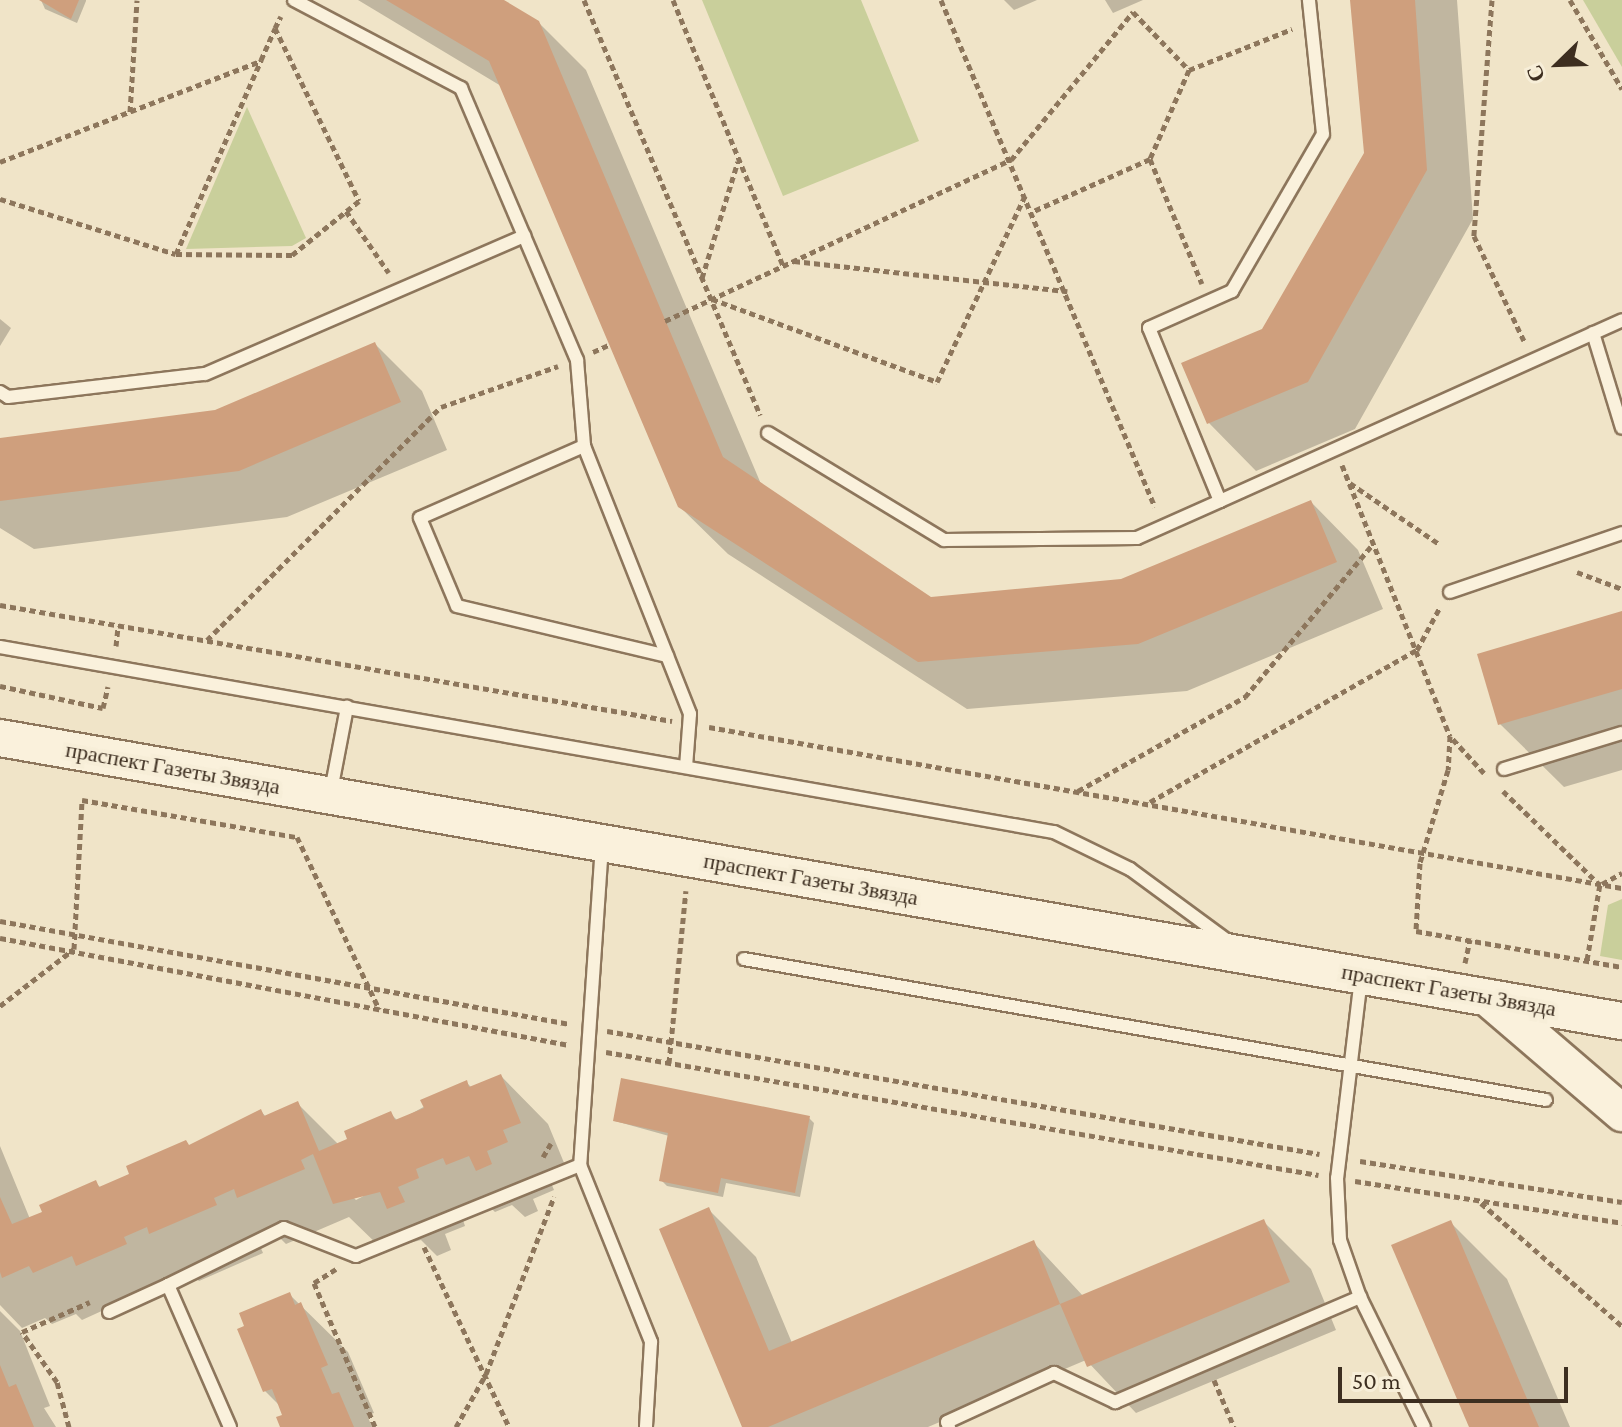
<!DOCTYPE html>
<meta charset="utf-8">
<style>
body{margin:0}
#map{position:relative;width:1622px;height:1427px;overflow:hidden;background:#f0e4c8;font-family:"Crimson Pro",serif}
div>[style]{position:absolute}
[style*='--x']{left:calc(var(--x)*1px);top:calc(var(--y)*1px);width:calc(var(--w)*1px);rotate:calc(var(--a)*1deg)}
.green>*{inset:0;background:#c9cf9b}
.shadow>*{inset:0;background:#0003}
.building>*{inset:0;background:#cf9f7d}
.path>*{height:5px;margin-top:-2.5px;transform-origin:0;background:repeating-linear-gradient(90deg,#8d765c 0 6px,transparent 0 10px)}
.roads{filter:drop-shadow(2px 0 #8d765c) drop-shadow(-2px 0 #8d765c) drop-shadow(0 2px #8d765c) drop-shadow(0 -2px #8d765c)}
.lane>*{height:12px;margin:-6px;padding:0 6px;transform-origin:6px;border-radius:6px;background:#faf1dc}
.secondary>*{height:36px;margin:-18px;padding:0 18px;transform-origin:18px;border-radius:18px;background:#faf1dc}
span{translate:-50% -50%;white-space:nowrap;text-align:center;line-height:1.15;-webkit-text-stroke:8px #f7eed8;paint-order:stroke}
.street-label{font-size:22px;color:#3d2e20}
.north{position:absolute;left:1518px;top:24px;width:80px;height:80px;-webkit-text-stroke:6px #f7eed8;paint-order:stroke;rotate:247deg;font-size:22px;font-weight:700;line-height:32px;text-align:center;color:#3d2e20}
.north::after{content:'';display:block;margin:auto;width:28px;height:36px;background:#3d2e20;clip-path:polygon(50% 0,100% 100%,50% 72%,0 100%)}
.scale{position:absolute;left:1338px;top:1367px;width:230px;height:36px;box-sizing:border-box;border:4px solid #3d2e20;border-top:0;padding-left:10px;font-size:24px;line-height:28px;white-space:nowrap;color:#3d2e20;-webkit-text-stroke:6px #f7eed8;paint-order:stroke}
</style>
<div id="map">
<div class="green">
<div style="clip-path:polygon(702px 0,861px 0,919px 141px,783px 196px)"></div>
<div style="clip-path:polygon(1583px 0,1622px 0,1622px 67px)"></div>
<div style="clip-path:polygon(247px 107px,306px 238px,292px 246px,186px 249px)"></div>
<div style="clip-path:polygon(1622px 899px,1622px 960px,1600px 956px,1608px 905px)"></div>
</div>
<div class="shadow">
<div style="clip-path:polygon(41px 0,86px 0,86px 1px,77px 23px,45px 9px)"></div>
<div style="clip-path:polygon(358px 0,500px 0,538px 22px,586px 70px,761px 484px,931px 599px,1122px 581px,1311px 502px,1358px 550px,1383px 609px,1187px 691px,967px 709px,728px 554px,679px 506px,501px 86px)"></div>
<div style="clip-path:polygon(1004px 0,1037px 0,1014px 10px)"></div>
<div style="clip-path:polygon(1105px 0,1143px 0,1113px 13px)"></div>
<div style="clip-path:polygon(1352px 0,1457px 0,1473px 219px,1355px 429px,1256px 471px,1209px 423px,1366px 153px)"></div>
<div style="clip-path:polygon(0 319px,11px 328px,0 346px)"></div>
<div style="clip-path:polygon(375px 344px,422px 391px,447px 450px,287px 517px,34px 549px,0 528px,0 440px,215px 412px)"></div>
<div style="clip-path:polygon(1622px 613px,1622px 770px,1564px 787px,1500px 724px)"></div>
<div style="clip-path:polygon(evenodd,501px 1076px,548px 1124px,567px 1170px,549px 1178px,554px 1190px,533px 1199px,538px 1211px,525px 1217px,512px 1205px,495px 1212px,489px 1206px,462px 1217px,465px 1226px,445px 1234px,451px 1250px,437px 1256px,421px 1240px,383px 1250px,349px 1217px,286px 1244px,279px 1237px,260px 1246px,263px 1253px,199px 1281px,193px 1275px,171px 1285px,173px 1291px,125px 1312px,117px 1304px,82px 1320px,76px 1314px,52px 1324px,45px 1318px,22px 1328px,0 1305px,0 1146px,30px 1219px,96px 1183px,101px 1188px,261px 1111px,266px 1117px,298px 1104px,339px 1145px,391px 1114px,398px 1121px,467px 1083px,472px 1088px,501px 1076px,371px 1192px,356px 1200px,353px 1197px,371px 1192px)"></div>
<div style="clip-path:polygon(809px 1118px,814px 1123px,800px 1197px,726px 1183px,723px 1197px,667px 1186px,661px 1180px,669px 1136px,615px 1121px)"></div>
<div style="clip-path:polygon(709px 1210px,756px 1257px,792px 1343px,1033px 1242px,1084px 1297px,1263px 1221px,1311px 1269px,1336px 1330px,1136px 1413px,1086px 1360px,928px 1427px,744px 1427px)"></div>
<div style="clip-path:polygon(1450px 1222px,1507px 1279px,1570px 1427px,1471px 1427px)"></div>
<div style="clip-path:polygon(289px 1294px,348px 1352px,374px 1413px,367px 1415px,372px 1427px,282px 1427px,282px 1408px,265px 1391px)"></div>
<div style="clip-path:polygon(0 1311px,20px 1331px,50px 1406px,44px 1408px,56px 1427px,0 1427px)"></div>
</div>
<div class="building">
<div style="clip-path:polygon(39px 0,79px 0,71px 19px)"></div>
<div style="clip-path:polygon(386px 0,504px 0,539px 21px,723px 457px,931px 597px,1121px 579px,1311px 500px,1337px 562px,1138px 644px,918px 662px,678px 507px,489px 61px)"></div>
<div style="clip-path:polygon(1350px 0,1415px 0,1427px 170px,1308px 382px,1207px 424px,1181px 363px,1262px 329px,1364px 153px)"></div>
<div style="clip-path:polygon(375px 342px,401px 402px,239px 471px,0 501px,0 438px,215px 410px)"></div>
<div style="clip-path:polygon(1622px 611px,1622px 689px,1498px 725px,1477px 654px)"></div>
<div style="clip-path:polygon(501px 1074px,521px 1123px,503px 1130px,508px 1142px,487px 1151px,492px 1164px,476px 1171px,469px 1156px,446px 1165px,443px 1158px,416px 1169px,419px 1178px,398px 1187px,405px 1202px,387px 1209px,380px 1192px,333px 1204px,313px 1154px,301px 1160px,305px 1169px,237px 1198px,234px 1189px,214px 1198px,217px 1205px,149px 1234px,147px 1227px,124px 1237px,127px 1244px,76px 1266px,72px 1256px,33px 1273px,29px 1266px,2px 1278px,0 1272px,0 1197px,12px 1224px,42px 1212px,39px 1205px,96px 1180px,99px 1187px,129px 1174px,126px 1166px,186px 1140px,189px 1145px,261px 1109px,264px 1116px,298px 1101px,319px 1151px,347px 1139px,344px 1131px,391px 1111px,395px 1120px,424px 1108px,420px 1100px,467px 1080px,469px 1087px)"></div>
<div style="clip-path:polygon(621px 1078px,810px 1116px,795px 1193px,721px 1178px,718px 1193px,659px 1181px,668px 1133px,613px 1121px)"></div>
<div style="clip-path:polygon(709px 1207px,769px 1351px,1034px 1240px,1060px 1304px,768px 1427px,742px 1427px,659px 1229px)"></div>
<div style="clip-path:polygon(1264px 1219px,1290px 1282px,1087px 1367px,1060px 1304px)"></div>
<div style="clip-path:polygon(1451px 1220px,1539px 1427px,1469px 1427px,1391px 1245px)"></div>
<div style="clip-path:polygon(290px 1292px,295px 1305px,301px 1302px,328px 1365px,321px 1368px,332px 1394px,339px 1392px,354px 1427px,280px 1427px,276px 1417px,282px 1415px,272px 1389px,263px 1392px,237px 1329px,244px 1326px,239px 1313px)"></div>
<div style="clip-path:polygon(0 1365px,9px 1387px,16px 1384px,34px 1427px,0 1427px)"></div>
</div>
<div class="path">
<div style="--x:584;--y:0;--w:451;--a:67"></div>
<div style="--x:673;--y:0;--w:287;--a:67.5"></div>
<div style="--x:941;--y:0;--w:550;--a:67.12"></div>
<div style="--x:1492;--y:0;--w:237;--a:94.4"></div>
<div style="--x:1474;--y:236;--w:116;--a:64.5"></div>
<div style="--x:1570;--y:0;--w:103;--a:59.7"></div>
<div style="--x:275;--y:28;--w:192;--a:64.1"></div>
<div style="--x:359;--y:201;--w:86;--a:141.1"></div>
<div style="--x:292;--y:255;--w:116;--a:-179.5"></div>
<div style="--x:176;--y:254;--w:212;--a:-66.3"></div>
<div style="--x:261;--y:60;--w:35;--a:-66"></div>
<div style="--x:275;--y:28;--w:13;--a:-63"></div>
<div style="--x:1189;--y:70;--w:111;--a:-21.7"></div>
<div style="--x:130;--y:112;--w:112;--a:-86.4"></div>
<div style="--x:1150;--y:159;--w:135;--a:67.4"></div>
<div style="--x:0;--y:162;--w:279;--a:-21.2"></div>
<div style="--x:0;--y:199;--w:184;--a:17.4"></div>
<div style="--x:346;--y:211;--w:75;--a:55.3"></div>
<div style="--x:794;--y:261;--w:275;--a:6.3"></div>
<div style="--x:702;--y:278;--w:122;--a:-72.9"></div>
<div style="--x:712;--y:299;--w:240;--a:20.2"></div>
<div style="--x:937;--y:382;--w:208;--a:-64.7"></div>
<div style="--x:665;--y:321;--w:382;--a:-25"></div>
<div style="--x:1011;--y:160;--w:192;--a:-50.5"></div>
<div style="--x:1133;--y:12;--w:81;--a:46"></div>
<div style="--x:1189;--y:70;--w:97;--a:113.7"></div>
<div style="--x:1150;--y:159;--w:127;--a:155.9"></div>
<div style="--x:593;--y:352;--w:17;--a:-24"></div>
<div style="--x:1342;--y:465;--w:292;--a:68.3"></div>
<div style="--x:1350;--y:483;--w:108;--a:34.4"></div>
<div style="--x:1577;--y:572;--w:48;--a:20.7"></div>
<div style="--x:0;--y:605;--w:682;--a:9.79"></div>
<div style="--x:207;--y:640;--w:330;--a:-44.9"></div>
<div style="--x:441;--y:407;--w:124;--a:-19.3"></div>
<div style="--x:116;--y:646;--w:20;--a:-84"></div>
<div style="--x:0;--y:686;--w:105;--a:12.1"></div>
<div style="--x:103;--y:708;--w:22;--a:-77"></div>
<div style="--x:709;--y:727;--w:927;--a:10"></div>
<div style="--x:1484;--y:773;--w:50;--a:-132.6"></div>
<div style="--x:1450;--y:736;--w:34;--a:93"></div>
<div style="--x:1448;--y:770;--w:97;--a:106.8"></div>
<div style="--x:1420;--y:863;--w:68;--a:93.4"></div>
<div style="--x:1416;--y:931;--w:209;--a:9.9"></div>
<div style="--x:1078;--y:791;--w:192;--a:-29.4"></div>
<div style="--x:1245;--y:697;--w:199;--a:-50.1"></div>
<div style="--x:1503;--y:791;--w:134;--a:44.1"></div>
<div style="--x:1150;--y:802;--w:307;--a:-29.7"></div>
<div style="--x:1417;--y:650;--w:47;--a:-61.8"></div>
<div style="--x:1602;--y:884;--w:23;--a:-29"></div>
<div style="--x:0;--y:921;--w:579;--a:10.24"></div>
<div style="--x:0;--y:938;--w:579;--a:10.65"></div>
<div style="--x:1587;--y:960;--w:77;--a:-80.3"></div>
<div style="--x:1465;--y:963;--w:24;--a:-78"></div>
<div style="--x:0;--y:1006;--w:93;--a:-37.6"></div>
<div style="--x:74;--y:949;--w:149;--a:-86.9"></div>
<div style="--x:82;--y:800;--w:218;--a:9.8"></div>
<div style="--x:297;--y:837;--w:191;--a:64.5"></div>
<div style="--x:607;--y:1031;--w:723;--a:9.8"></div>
<div style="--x:606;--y:1052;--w:723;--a:9.8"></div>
<div style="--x:669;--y:1063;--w:173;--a:-84.4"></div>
<div style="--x:543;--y:1157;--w:16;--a:-60"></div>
<div style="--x:1360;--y:1161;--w:265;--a:8.9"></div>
<div style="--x:1355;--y:1181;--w:270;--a:8.9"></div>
<div style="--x:1481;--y:1203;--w:187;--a:41.1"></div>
<div style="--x:424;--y:1247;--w:199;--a:64.7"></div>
<div style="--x:336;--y:1269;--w:26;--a:148"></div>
<div style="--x:314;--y:1283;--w:156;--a:67"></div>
<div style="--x:1214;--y:1380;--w:51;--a:66.9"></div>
<div style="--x:69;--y:1427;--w:47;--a:-104.9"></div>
<div style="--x:57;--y:1382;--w:61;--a:-125"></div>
<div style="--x:22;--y:1332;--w:74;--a:-23.8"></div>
<div style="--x:456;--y:1427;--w:61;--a:-60.5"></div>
<div style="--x:486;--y:1374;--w:190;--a:-69"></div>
</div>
<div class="roads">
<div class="lane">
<div style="--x:294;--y:0;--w:189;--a:27.8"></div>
<div style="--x:461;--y:88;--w:296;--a:66.9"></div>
<div style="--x:577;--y:360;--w:86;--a:85.3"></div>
<div style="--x:584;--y:446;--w:288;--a:68.4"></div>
<div style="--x:690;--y:714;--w:53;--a:94.3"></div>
<div style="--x:1593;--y:333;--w:99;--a:73"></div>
<div style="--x:0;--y:392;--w:9;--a:32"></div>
<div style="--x:8;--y:397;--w:198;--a:-6.7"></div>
<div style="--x:205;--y:374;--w:348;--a:-23.4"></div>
<div style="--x:768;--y:433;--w:206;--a:31.3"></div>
<div style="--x:944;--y:540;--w:193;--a:-0.6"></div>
<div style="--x:1137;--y:538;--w:91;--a:-24"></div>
<div style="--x:1220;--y:501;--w:187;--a:-112.3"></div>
<div style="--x:1149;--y:328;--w:91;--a:-24"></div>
<div style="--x:1232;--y:291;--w:181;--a:-59.9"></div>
<div style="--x:1323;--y:134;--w:135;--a:-96"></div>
<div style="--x:584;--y:446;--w:179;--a:156.3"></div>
<div style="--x:420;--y:518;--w:95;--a:67.2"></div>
<div style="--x:457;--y:606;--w:216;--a:13.4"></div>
<div style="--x:1220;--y:501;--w:441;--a:-24.2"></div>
<div style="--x:1450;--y:592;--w:182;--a:-18.9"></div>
<div style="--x:0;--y:647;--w:1070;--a:9.96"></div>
<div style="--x:1054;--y:832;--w:85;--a:26"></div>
<div style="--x:1130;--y:869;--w:122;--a:36.3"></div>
<div style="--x:1504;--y:769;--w:123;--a:-17"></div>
<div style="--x:331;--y:791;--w:86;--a:-79.2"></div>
<div style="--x:602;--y:845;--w:321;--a:93.9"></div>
<div style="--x:580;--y:1165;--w:191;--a:68.1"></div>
<div style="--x:651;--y:1342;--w:85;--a:93.4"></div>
<div style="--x:744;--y:959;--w:814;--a:9.97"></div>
<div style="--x:1361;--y:978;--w:201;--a:96.8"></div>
<div style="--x:1337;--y:1178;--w:62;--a:87.2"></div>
<div style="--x:1340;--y:1240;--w:60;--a:70.7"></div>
<div style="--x:1360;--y:1297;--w:145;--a:63.8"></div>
<div style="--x:109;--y:1312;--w:65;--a:-24.6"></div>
<div style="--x:230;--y:1427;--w:155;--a:-113.6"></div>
<div style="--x:168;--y:1285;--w:129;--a:-26.2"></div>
<div style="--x:284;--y:1228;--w:77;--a:21.3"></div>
<div style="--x:356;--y:1256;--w:242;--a:-22.1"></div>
<div style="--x:949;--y:1427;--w:5;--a:-112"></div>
<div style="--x:947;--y:1422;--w:118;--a:-24.6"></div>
<div style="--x:1054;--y:1373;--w:68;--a:25.4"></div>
<div style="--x:1115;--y:1402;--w:267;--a:-23.2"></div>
</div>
<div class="secondary">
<div style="--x:0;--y:738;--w:1647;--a:9.9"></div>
<div style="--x:1488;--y:998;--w:177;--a:40.6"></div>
</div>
</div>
<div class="street-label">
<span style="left:173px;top:768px;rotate:10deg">праспект Газеты Звязда</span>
<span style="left:811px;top:879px;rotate:10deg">праспект Газеты Звязда</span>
<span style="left:1449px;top:990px;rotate:10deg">праспект Газеты Звязда</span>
</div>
<div class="north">С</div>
<div class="scale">50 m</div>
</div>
